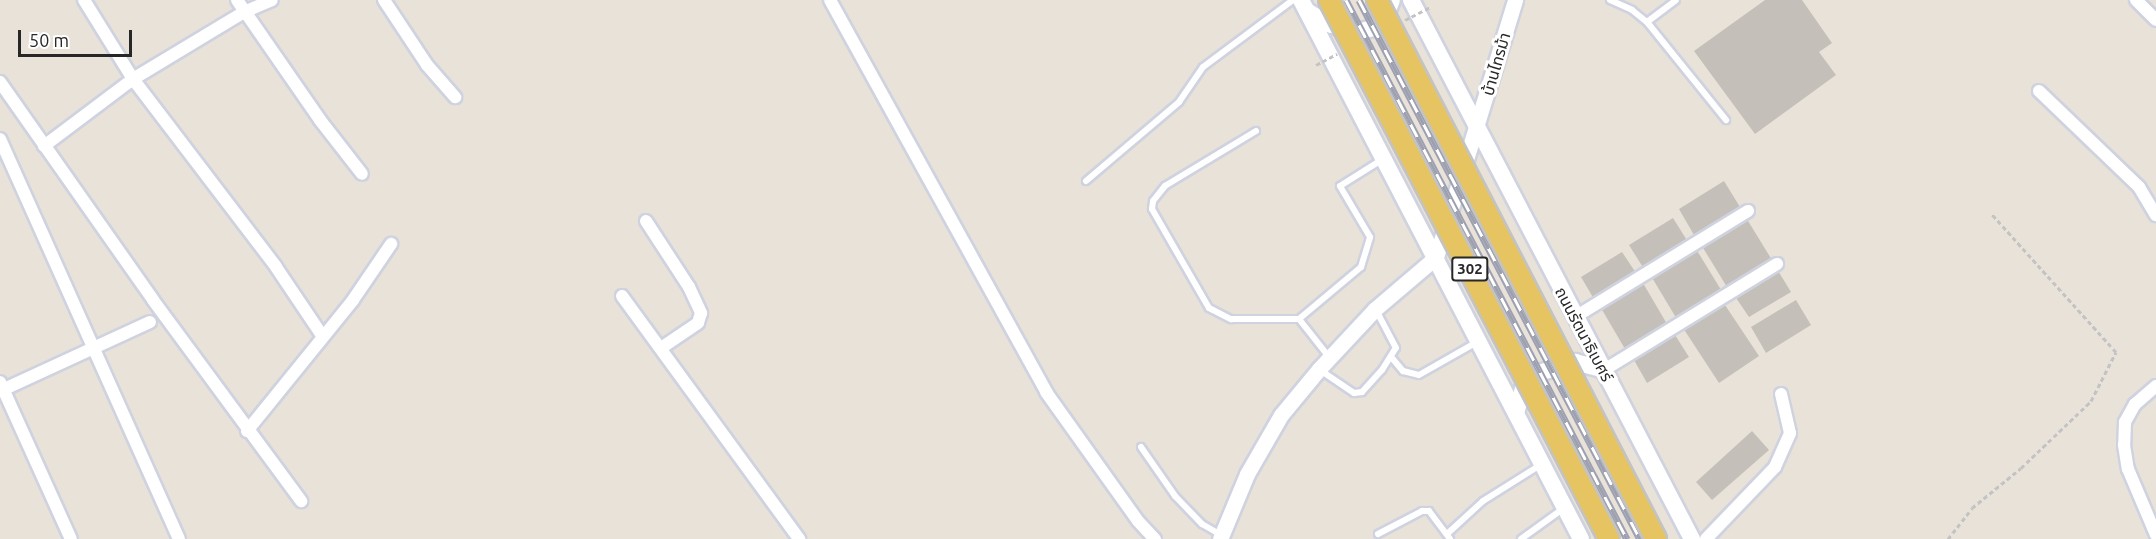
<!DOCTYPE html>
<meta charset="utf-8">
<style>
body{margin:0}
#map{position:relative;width:2156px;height:539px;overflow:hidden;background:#e9e2d9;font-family:Ubuntu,"Noto Sans Thai",sans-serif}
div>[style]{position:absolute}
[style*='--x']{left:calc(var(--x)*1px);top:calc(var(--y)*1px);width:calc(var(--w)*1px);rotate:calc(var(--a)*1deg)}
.building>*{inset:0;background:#c4bfb9}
.path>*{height:3px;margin-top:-1.5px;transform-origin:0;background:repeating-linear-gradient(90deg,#c3c3c3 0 4.5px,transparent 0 7.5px)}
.roads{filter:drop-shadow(2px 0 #cfd2df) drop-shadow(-2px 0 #cfd2df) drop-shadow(0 2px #cfd2df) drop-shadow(0 -2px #cfd2df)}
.service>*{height:6px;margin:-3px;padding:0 3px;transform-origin:3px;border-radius:3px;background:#fff}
.minor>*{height:12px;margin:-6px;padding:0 6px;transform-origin:6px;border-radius:6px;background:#fff}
.tertiary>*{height:15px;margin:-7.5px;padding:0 7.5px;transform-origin:7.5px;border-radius:7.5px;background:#fff}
.secondary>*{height:16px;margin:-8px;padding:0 8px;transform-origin:8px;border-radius:8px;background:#fff}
.rail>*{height:7px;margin-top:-3.5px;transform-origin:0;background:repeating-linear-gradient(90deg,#fff 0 14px,#9da0b0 0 28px);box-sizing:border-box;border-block:2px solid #9da0b0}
.path-bridge>*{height:3px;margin-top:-1.5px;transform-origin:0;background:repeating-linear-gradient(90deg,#c3c3c3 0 4.5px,transparent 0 7.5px)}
.bridges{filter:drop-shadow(2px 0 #c3c3c3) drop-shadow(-2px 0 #c3c3c3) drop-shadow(0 2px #c3c3c3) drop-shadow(0 -2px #c3c3c3)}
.primary-bridge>*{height:20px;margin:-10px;padding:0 10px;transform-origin:10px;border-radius:10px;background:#e5c461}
span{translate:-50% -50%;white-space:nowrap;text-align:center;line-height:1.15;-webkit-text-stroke:6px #fff;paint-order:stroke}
.shield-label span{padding:2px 4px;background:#fff;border:2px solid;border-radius:4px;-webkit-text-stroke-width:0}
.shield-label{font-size:15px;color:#272727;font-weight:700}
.street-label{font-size:16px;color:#272727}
.scale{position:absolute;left:18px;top:30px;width:114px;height:27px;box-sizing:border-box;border:3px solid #272727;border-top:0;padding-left:8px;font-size:18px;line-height:21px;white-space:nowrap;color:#272727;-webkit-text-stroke:4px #fff;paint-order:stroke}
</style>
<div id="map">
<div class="building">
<div style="clip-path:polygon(1765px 0,1802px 0,1832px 43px,1819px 52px,1836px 75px,1755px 134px,1694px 51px)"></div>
<div style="clip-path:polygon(1724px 181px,1740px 207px,1694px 235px,1679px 209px)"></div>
<div style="clip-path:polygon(1745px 216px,1772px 260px,1727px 287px,1700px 243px)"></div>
<div style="clip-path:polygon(1673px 218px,1688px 242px,1644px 269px,1629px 245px)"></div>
<div style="clip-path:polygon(1696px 249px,1723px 293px,1678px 321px,1651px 276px)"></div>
<div style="clip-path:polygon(1622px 252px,1636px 273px,1594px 299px,1581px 277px)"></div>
<div style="clip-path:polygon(1777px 269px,1791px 292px,1749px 317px,1734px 295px)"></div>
<div style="clip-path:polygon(1643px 283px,1667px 324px,1625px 349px,1601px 308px)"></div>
<div style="clip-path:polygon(1796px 300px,1811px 325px,1766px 353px,1751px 327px)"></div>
<div style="clip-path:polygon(1723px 302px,1759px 356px,1719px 383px,1683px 328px)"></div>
<div style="clip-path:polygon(1675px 335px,1689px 357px,1647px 383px,1634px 360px)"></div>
<div style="clip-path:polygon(1752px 431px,1769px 450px,1712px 500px,1696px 482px)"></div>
</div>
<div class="path">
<div style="--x:1948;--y:539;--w:39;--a:-52"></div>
<div style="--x:1972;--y:508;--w:63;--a:-39.2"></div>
<div style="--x:2021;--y:468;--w:97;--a:-43.7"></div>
<div style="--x:2091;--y:401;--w:55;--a:-63"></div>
<div style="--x:2116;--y:352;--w:187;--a:-132"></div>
</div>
<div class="roads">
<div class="service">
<div style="--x:1610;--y:0;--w:24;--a:24"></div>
<div style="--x:1632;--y:10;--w:19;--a:39"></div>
<div style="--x:1647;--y:22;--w:126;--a:51.1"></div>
<div style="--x:1647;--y:22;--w:36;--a:-37"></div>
<div style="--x:1256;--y:131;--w:106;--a:148.9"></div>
<div style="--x:1165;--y:186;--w:19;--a:129"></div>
<div style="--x:1153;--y:201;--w:8;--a:97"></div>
<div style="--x:1152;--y:209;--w:114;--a:60.1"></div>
<div style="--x:1209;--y:308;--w:25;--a:27"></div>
<div style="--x:1231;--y:319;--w:68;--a:0"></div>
<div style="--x:1299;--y:319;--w:81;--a:-40"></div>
<div style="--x:1361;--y:267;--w:31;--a:-73"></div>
<div style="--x:1370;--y:237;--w:59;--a:-120.5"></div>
<div style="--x:1340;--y:186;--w:51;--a:-32.1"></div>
<div style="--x:1086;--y:181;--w:122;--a:-40.3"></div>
<div style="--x:1179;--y:102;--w:42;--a:-55.6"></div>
<div style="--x:1203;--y:67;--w:112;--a:-36.7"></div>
<div style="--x:1299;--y:319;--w:48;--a:51.7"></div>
<div style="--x:1392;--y:358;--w:17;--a:50"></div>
<div style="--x:1403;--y:371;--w:16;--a:14"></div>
<div style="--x:1419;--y:375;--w:67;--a:-29.6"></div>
<div style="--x:1320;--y:370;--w:41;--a:34.1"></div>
<div style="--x:1354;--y:393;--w:8;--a:-7"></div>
<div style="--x:1362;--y:392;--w:30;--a:-48"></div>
<div style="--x:1382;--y:370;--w:26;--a:-58"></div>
<div style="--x:1396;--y:348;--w:43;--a:-117.8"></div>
<div style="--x:1141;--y:447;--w:60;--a:55.2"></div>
<div style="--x:1175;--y:496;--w:39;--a:46"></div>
<div style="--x:1202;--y:524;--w:22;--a:30"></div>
<div style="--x:1378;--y:534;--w:50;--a:-27.6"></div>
<div style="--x:1422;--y:511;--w:7;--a:0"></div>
<div style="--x:1429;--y:511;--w:35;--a:53"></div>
<div style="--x:1447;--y:534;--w:49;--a:-42.5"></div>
<div style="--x:1483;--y:501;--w:70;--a:-32.1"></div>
<div style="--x:1521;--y:539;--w:53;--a:-35.8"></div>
</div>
<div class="minor">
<div style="--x:84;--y:0;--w:93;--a:58.2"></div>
<div style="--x:133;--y:79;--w:236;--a:52.7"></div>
<div style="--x:276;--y:267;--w:84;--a:56.1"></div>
<div style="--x:237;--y:0;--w:146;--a:55.3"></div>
<div style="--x:320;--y:120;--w:68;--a:52.1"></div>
<div style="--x:384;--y:0;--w:78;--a:56.5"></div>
<div style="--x:427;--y:65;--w:43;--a:48.8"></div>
<div style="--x:830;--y:0;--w:448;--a:61.1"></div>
<div style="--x:1046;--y:392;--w:158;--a:54.5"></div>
<div style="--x:1138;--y:521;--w:25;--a:47"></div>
<div style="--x:2136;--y:0;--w:28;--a:45"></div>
<div style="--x:0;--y:82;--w:266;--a:54.9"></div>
<div style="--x:153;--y:300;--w:250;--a:53.6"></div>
<div style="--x:2039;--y:91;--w:139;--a:43.8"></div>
<div style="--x:2139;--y:187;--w:33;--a:59"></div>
<div style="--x:0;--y:139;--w:438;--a:65.9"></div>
<div style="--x:44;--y:146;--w:111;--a:-37"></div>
<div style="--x:133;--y:79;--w:130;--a:-31.1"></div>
<div style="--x:244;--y:12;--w:30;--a:-23"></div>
<div style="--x:646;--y:221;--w:79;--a:56.9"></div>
<div style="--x:689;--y:287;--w:29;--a:65"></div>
<div style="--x:701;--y:313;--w:10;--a:107"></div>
<div style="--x:698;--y:323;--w:45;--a:146"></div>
<div style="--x:622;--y:296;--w:301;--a:53.9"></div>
<div style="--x:1575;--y:317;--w:203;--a:-31.5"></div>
<div style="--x:1604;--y:370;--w:203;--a:-31.5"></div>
<div style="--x:0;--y:382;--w:172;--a:65.7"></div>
<div style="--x:2156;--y:386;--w:28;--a:139"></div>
<div style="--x:2135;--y:404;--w:21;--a:119"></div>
<div style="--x:2125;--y:422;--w:23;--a:92"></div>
<div style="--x:2124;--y:445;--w:24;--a:81"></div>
<div style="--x:2128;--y:469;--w:72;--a:67"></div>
<div style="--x:0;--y:391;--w:165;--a:-24.7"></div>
<div style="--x:247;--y:431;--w:169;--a:-51"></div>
<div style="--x:353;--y:300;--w:68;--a:-55.8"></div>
<div style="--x:1706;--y:539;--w:100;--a:-46.2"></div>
<div style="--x:1775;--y:467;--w:37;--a:-66"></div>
<div style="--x:1790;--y:433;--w:40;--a:-103"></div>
</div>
<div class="tertiary">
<div style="--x:1220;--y:539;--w:70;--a:-67.4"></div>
<div style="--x:1247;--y:474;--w:68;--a:-60"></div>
<div style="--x:1281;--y:415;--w:60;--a:-50.4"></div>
<div style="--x:1319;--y:369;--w:82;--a:-47"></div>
<div style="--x:1375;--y:309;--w:80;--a:-40.4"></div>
<div style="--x:1436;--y:257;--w:269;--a:-72.9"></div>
</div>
<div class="secondary">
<div style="--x:1301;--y:0;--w:607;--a:62.55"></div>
<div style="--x:1411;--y:0;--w:608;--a:62.47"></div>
<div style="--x:1307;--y:11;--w:26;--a:31"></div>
<div style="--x:1329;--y:24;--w:29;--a:16"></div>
<div style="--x:1357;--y:32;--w:16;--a:-14"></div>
<div style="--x:1373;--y:28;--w:16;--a:-40"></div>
<div style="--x:1385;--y:18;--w:19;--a:-69"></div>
<div style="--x:1516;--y:413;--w:25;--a:-74"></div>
<div style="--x:1523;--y:389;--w:23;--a:-45"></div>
<div style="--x:1539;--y:373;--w:38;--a:-17"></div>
<div style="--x:1575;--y:362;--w:30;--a:15"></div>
</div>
</div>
<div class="rail">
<div style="--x:1346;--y:0;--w:608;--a:62.47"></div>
<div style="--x:1359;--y:0;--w:608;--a:62.47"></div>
</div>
<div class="path-bridge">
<div style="--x:1405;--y:20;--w:28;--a:-27"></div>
<div style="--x:1316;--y:65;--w:24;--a:-28"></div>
</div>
<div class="bridges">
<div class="primary-bridge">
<div style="--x:1329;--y:0;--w:607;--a:62.55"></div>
<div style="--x:1377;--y:0;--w:607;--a:62.63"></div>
</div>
</div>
<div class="shield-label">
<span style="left:1470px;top:269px">302</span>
</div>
<div class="street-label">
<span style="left:1496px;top:64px;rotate:-74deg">บ้านไทรม้า</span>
<span style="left:1584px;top:334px;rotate:62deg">ถนนรัตนาธิเบศร์</span>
</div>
<div class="scale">50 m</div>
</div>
